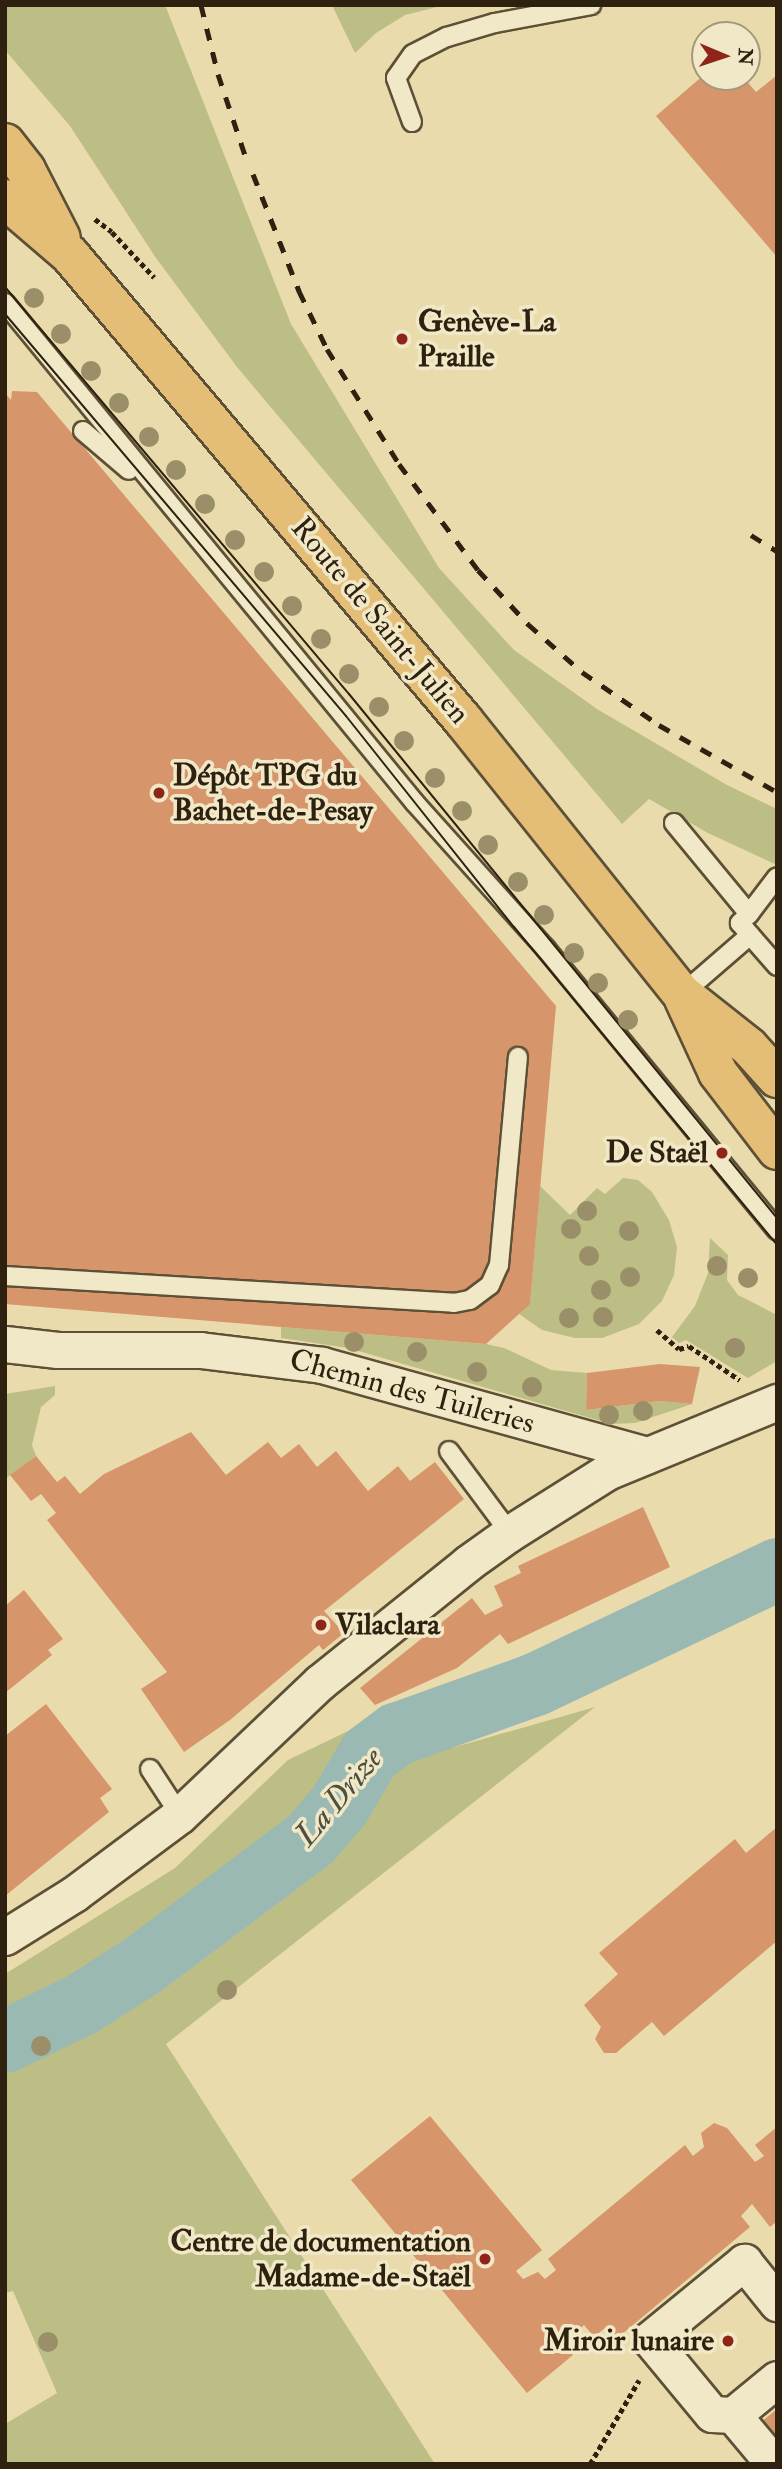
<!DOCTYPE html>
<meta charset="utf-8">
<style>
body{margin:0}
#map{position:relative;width:782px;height:2469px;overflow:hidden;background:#e9dbab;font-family:"IM FELL Double Pica",serif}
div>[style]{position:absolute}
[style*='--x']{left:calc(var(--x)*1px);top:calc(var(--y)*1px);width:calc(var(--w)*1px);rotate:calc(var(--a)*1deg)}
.green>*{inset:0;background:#bcbe85}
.river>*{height:63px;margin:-31.5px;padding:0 31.5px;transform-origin:31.5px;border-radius:31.5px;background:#9bb9b3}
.building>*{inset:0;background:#d7956b}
.path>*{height:4.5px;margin-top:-2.25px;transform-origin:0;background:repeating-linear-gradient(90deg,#2e210f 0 5px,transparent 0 8.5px)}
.roads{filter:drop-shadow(2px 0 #5d5036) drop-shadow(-2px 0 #5d5036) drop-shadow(0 2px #5d5036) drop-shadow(0 -2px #5d5036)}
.lane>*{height:18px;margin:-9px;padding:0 9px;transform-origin:9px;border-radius:9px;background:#f1e8c8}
.street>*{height:35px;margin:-17.5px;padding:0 17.5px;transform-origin:17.5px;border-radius:17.5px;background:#f1e8c8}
.primary>*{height:38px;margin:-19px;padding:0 19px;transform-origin:19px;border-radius:19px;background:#e4be76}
.tram>*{height:2px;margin:-1px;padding:0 1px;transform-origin:1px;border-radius:1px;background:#2e210f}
.rail>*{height:5px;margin-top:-2.5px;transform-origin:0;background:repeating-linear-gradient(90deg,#2e210f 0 12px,transparent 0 24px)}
.trees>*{width:20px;height:20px;margin:-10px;border-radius:50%;background:#9a8f68}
.dots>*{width:19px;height:19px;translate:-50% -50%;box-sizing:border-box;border:4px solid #f1e8c8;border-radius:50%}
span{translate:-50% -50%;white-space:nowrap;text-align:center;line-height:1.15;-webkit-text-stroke:7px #f1e8c8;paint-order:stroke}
.poi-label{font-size:30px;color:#2e210f;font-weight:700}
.left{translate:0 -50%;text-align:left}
.right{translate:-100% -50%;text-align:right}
.street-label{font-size:30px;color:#2e210f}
.water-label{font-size:32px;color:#4f4f40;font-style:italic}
.frame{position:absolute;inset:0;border:7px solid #2e210f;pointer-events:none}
.north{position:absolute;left:691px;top:21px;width:70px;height:70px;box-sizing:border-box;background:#f1e8c8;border:2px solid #a3987e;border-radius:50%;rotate:92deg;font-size:19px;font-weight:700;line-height:28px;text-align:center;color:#2e210f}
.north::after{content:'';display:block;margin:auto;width:24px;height:32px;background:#8f2418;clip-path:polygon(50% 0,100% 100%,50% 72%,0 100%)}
</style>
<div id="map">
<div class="green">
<div style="clip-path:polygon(5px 5px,165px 5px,291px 324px,439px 568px,514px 650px,597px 709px,727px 785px,777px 809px,777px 865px,708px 833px,649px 799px,622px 824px,237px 367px,156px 258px,70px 126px,5px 50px)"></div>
<div style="clip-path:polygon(332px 5px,445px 5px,405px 15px,376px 33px,355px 53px)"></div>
<div style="clip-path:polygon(623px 1178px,638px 1180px,652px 1192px,669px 1220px,677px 1247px,674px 1275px,662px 1301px,639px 1324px,602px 1338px,575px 1338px,542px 1330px,519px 1314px,530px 1303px,540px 1186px,570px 1215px,597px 1188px,605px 1194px)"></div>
<div style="clip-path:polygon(710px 1238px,728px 1255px,727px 1280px,738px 1295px,777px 1315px,777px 1361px,748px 1378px,686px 1340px,679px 1343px,672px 1337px,695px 1306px,708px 1273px)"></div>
<div style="clip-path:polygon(281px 1327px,486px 1344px,504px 1348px,551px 1370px,587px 1373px,586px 1410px,659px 1401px,692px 1404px,635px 1423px,611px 1424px,348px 1348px,281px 1338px)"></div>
<div style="clip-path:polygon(55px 1386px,55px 1395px,41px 1407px,32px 1445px,36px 1456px,5px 1479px,5px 1394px)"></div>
<div style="clip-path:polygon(402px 1705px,452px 1748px,595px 1707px,166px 2044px,435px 2464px,5px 2464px,5px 2424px,57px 2393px,13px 2291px,5px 2293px,5px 1974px,175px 1868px,288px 1760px)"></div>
</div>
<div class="river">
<div style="--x:5;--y:2041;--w:85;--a:-26"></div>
<div style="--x:81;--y:2004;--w:72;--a:-32.6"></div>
<div style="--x:142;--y:1965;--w:211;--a:-36.9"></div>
<div style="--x:311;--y:1838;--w:43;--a:-49.7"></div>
<div style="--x:339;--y:1805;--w:59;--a:-59.5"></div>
<div style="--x:369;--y:1754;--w:34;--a:-37"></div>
<div style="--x:396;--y:1734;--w:148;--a:-19.8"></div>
<div style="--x:535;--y:1684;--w:268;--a:-25.4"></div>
</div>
<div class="building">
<div style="clip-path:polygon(705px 74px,705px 77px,743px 77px,756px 92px,777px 75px,777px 257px,656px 116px)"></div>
<div style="clip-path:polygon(12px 391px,37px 392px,556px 1006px,530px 1304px,486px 1344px,5px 1304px,5px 393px,11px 400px)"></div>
<div style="clip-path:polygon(660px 1364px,700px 1367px,692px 1404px,659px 1401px,586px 1410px,587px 1373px)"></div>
<div style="clip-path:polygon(191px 1432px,226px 1475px,268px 1442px,281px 1458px,299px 1444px,317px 1467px,336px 1451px,368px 1491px,398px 1466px,410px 1481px,435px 1462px,464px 1499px,324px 1611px,344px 1633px,323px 1650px,319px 1645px,230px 1720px,184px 1752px,141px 1689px,167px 1672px,47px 1520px,56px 1513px,41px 1494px,31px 1501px,10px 1475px,36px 1456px,57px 1482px,65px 1476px,80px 1494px,104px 1474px)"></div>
<div style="clip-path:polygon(643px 1507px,670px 1567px,508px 1644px,500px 1634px,457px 1668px,375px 1705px,360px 1688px,472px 1598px,485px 1615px,503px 1606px,494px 1586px,521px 1573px,518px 1566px)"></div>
<div style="clip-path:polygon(24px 1590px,63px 1639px,48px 1650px,52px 1655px,5px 1693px,5px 1606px)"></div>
<div style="clip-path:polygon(46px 1704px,112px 1789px,100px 1798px,109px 1812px,5px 1896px,5px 1736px)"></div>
<div style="clip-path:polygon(777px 1827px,777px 1941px,664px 2036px,652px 2022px,616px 2053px,604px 2053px,595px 2039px,601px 2027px,584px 2005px,618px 1974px,599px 1953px,735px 1839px,746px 1853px)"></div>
<div style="clip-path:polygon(430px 2116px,542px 2250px,516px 2271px,523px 2279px,538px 2272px,545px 2279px,556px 2270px,548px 2259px,685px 2145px,693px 2156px,704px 2147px,701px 2133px,714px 2123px,727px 2128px,755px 2162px,764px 2156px,755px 2145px,777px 2127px,777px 2221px,770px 2227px,752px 2204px,741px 2216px,750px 2227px,615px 2340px,605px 2328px,594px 2337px,584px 2325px,564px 2343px,573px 2355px,527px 2393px,351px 2180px)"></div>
<div style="clip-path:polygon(777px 2409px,777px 2452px,756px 2426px)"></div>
</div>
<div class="path">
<div style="--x:95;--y:219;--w:21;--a:37"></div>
<div style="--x:112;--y:232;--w:62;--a:47"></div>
<div style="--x:657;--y:1330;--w:29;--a:41"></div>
<div style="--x:679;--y:1349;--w:10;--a:-17"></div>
<div style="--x:689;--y:1346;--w:61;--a:33.7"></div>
<div style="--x:590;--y:2464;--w:97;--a:-59.7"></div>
</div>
<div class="roads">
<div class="lane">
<div style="--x:412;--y:122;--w:47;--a:-110"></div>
<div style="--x:396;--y:78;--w:29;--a:-55"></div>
<div style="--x:413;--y:54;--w:38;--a:-27"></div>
<div style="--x:447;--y:37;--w:50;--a:-16.3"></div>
<div style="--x:495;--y:23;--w:98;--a:-10.6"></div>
<div style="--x:5;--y:303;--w:647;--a:50.65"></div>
<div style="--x:415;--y:803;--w:196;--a:48.1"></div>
<div style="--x:546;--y:949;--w:364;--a:50.6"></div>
<div style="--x:83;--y:431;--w:60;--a:40.3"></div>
<div style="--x:674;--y:823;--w:118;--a:50.5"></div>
<div style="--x:749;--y:914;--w:13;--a:135"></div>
<div style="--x:740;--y:923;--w:16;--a:50"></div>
<div style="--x:749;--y:914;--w:46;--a:-52.9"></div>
<div style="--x:682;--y:994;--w:90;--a:-40.9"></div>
<div style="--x:750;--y:935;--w:41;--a:48.9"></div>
<div style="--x:5;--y:1276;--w:450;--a:3.4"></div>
<div style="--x:454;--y:1303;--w:16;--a:-11"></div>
<div style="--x:470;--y:1300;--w:25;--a:-37"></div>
<div style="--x:490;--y:1285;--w:22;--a:-66"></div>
<div style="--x:499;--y:1265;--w:209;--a:-84.8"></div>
<div style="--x:449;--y:1451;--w:102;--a:53.4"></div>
<div style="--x:150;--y:1769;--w:55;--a:56.9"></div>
</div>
<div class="street">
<div style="--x:5;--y:1344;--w:53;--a:6.5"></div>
<div style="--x:58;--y:1350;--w:142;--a:0"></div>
<div style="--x:200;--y:1350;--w:123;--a:7"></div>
<div style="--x:322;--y:1365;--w:337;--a:15.5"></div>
<div style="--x:5;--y:1937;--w:81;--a:-31.9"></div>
<div style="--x:74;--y:1894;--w:132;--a:-36.7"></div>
<div style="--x:180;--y:1815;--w:192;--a:-43.5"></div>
<div style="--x:319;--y:1683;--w:191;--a:-38.8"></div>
<div style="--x:468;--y:1563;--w:52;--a:-35.5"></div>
<div style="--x:510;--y:1533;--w:115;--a:-32.2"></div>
<div style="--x:607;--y:1472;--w:184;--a:-22.4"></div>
<div style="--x:733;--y:2415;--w:21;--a:-177"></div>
<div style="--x:712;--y:2414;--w:97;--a:-129.6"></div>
<div style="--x:650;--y:2339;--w:122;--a:-39.3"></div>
<div style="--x:744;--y:2262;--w:53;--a:51.2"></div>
<div style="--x:774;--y:2464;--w:64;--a:-129.9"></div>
<div style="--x:733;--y:2415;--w:57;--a:-39.3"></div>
</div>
<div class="primary">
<div style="--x:5;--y:143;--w:34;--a:52"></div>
<div style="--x:26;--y:170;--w:76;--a:62.8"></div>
<div style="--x:5;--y:199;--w:86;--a:40.7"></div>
<div style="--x:70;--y:255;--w:609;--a:49.8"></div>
<div style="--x:463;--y:720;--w:351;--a:51.4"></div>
<div style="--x:682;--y:994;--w:85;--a:38.3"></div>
<div style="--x:749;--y:1047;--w:42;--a:47.9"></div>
<div style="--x:684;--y:999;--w:81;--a:65.3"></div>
<div style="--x:718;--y:1073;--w:97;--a:52.5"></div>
</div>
</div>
<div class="tram">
<div style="--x:5;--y:287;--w:533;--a:49.8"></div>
<div style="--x:349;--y:694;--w:677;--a:50.76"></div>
<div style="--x:5;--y:314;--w:527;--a:49.69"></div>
<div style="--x:346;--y:716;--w:270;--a:51.5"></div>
<div style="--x:514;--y:927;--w:413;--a:50.4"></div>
</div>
<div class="rail">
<div style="--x:201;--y:5;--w:71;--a:76.2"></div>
<div style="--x:218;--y:74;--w:92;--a:71.6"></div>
<div style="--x:253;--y:174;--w:126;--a:68.5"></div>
<div style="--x:299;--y:291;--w:64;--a:64.2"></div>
<div style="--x:327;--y:349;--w:136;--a:57.9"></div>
<div style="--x:399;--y:464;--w:132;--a:53.3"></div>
<div style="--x:478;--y:570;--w:74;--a:47.2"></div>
<div style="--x:528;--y:624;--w:72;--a:41.6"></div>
<div style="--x:582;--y:672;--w:93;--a:34.5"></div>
<div style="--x:659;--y:725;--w:136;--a:29.6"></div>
<div style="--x:751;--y:535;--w:31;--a:32"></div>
</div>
<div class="trees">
<div style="left:34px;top:298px"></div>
<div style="left:61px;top:334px"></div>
<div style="left:91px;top:371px"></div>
<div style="left:119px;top:403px"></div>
<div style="left:149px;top:437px"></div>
<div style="left:176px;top:470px"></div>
<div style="left:205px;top:504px"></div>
<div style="left:235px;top:540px"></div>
<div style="left:264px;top:572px"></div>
<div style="left:292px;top:606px"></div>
<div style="left:321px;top:639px"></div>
<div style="left:349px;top:674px"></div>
<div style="left:379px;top:707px"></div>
<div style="left:404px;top:741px"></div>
<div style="left:435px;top:778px"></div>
<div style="left:462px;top:811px"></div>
<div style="left:488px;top:845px"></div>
<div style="left:518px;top:882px"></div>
<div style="left:544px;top:915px"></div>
<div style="left:574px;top:953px"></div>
<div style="left:598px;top:983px"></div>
<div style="left:628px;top:1020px"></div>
<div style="left:587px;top:1211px"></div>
<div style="left:571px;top:1229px"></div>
<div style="left:629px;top:1231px"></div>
<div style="left:589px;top:1256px"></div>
<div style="left:717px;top:1266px"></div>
<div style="left:630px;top:1277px"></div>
<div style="left:748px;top:1278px"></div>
<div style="left:601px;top:1290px"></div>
<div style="left:603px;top:1317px"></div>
<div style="left:569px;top:1318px"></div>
<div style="left:354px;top:1342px"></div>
<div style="left:735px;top:1348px"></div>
<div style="left:417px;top:1352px"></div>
<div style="left:477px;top:1372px"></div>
<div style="left:532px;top:1387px"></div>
<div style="left:643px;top:1411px"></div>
<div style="left:609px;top:1415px"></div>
<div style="left:227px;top:1990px"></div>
<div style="left:41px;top:2046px"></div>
<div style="left:48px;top:2342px"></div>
</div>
<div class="dots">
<div style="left:402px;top:339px;background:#8f2418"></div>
<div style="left:159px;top:793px;background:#8f2418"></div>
<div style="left:722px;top:1153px;background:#8f2418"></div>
<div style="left:321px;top:1625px;background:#8f2418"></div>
<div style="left:485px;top:2259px;background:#8f2418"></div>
<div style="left:728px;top:2341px;background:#8f2418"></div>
</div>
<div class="poi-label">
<span class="left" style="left:418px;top:339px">Genève-La<br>Praille</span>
<span class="left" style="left:173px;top:793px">Dépôt TPG du<br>Bachet-de-Pesay</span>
<span class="right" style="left:708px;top:1153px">De Staël</span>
<span class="left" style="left:335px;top:1625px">Vilaclara</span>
<span class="right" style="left:471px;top:2259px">Centre de documentation<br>Madame-de-Staël</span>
<span class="right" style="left:714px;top:2341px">Miroir lunaire</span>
</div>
<div class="street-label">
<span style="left:380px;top:621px;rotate:50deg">Route de Saint-Julien</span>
<span style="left:412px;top:1392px;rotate:15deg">Chemin des Tuileries</span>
</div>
<div class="water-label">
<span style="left:339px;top:1797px;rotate:-50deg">La Drize</span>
</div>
<div class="frame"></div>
<div class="north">N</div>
</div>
